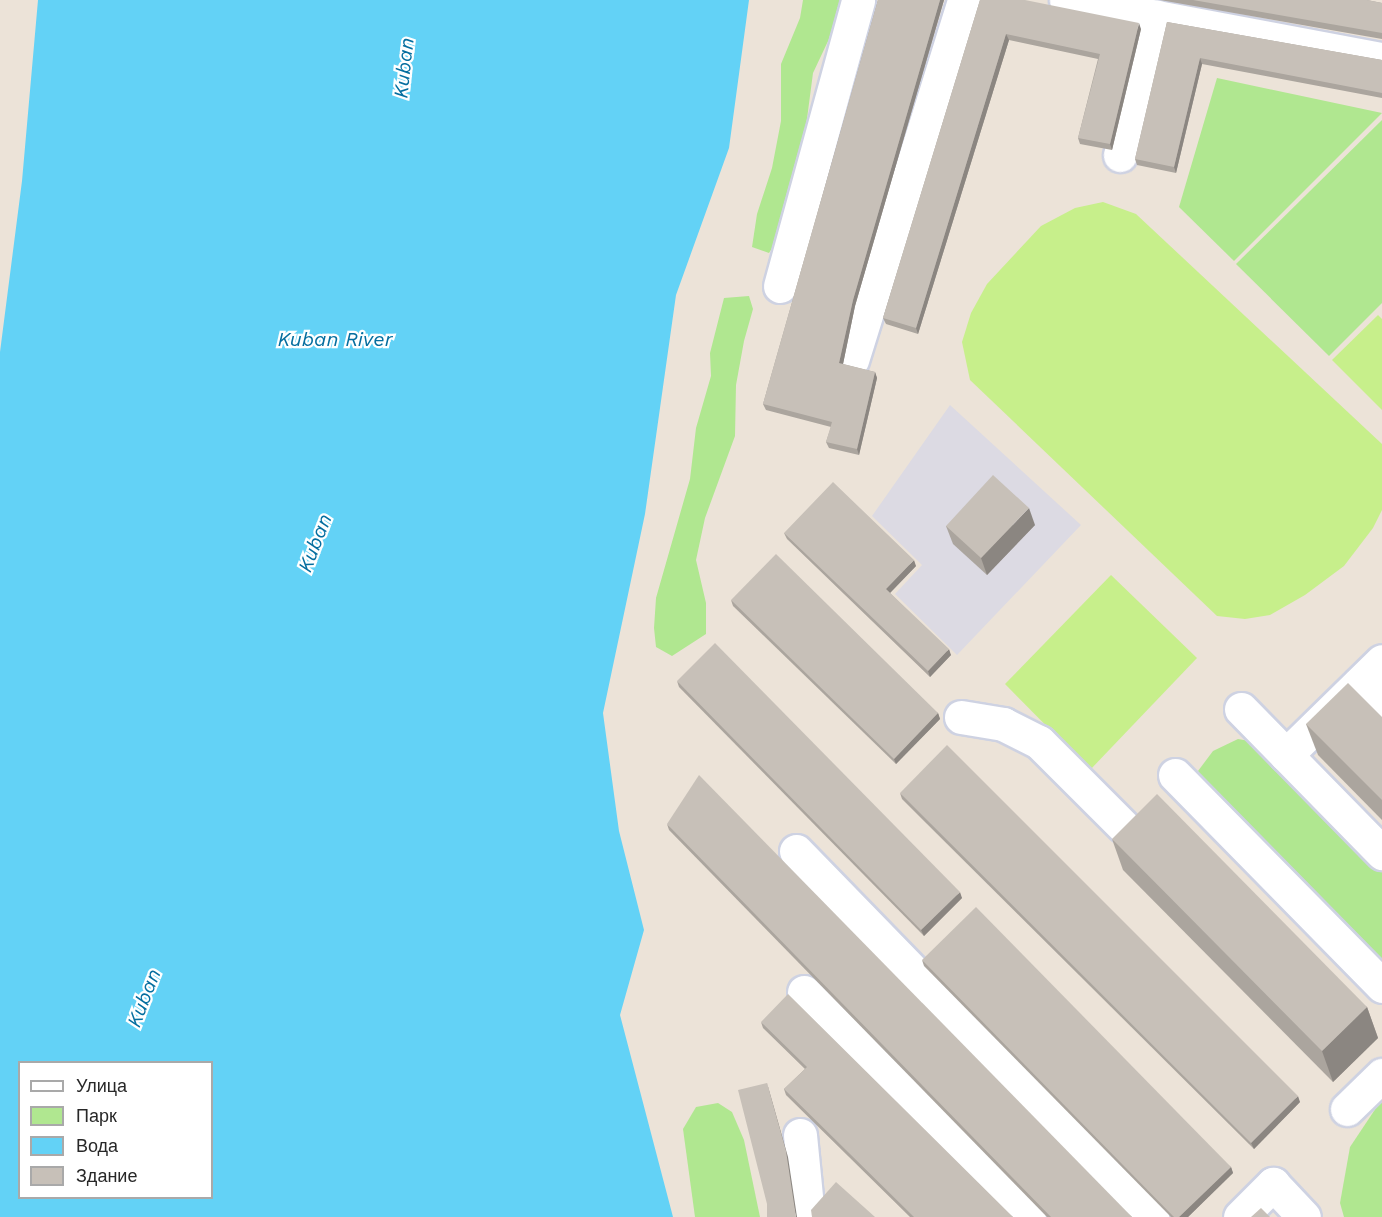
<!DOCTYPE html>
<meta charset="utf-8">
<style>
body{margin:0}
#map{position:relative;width:1382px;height:1217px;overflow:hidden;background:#ece3d8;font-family:"Work Sans",sans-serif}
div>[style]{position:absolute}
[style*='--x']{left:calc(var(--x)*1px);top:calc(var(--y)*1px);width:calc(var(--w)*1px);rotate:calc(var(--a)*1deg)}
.industrial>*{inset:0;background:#dcdae3}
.green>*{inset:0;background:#b0e790}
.pitch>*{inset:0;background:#c7ef8b}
.water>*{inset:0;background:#63d2f6}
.roads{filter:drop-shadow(2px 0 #ced2e2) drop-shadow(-2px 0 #ced2e2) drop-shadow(0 2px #ced2e2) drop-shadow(0 -2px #ced2e2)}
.minor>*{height:33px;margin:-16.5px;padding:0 16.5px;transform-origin:16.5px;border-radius:16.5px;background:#fff}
.wall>*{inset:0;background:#aba59e}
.shaded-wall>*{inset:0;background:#8b8681}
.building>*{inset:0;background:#c7c0b8}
span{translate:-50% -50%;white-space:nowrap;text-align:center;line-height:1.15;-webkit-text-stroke:4.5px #fff;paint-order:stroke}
.water-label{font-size:20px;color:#056e9f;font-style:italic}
.legend{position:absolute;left:18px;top:1061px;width:195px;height:138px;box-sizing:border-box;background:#fff;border:2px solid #a9a9a9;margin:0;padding:8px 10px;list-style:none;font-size:18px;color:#282828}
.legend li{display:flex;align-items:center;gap:12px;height:30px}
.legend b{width:30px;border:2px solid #a9a9a9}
</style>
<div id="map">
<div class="industrial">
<div style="clip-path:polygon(950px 405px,1081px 525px,957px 655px,895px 594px,922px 565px,872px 516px)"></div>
</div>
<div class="green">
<div style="clip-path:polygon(803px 0,841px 0,829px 39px,813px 73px,805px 134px,785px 228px,769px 253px,752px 247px,757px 214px,772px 168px,781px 121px,781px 64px,800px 18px)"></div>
<div style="clip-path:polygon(1217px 78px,1382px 113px,1234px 261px,1179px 207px)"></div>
<div style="clip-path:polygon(1382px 120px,1382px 303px,1329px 356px,1236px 264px)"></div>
<div style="clip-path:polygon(749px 296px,753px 309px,744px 341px,736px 385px,735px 436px,705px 518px,696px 560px,706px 603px,706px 634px,672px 656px,656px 647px,654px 628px,656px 598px,690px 479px,696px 428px,711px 376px,710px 353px,724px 298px)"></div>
<div style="clip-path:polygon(1238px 739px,1255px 742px,1382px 871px,1382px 974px,1203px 793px,1198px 771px,1213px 751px)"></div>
<div style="clip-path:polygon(1382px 1099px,1382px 1217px,1344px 1217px,1340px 1203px,1350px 1147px)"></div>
<div style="clip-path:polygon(718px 1103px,732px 1112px,744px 1140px,760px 1217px,695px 1217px,683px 1129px,696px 1107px)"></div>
</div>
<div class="pitch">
<div style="clip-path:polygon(1103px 202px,1136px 214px,1382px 444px,1382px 510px,1373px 528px,1344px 566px,1305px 595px,1270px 615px,1245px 619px,1217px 616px,970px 380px,962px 342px,971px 313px,987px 284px,1041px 226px,1075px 208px)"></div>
<div style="clip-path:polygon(1378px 315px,1382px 319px,1382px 410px,1332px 360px)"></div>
<div style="clip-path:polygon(1111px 575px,1197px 658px,1090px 770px,1005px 684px)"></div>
</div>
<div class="water">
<div style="clip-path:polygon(evenodd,38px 0,749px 0,729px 148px,676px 295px,645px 514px,603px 713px,619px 831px,644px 930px,620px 1015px,673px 1217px,0 1217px,0 352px,22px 181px,38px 0,20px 1062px,212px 1062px,212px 1198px,20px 1198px,20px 1062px)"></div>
</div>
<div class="roads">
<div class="minor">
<div style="--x:1066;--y:0;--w:321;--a:10.6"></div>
<div style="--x:1120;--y:155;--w:143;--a:-75.4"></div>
<div style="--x:780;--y:286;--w:296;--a:-74.7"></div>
<div style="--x:852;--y:360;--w:377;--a:-72.7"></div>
<div style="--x:1359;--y:684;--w:33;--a:45"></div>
<div style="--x:1241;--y:709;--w:202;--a:45.6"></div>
<div style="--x:961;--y:717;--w:43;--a:9.5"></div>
<div style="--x:1003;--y:724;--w:40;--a:26.6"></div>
<div style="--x:1039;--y:742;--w:119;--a:45"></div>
<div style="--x:1286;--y:755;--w:134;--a:-44.4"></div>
<div style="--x:1175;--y:775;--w:296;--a:45.5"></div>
<div style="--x:796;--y:851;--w:511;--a:45.79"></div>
<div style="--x:804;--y:992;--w:318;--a:45"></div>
<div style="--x:1347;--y:1109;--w:49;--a:-44.2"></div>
<div style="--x:800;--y:1135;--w:82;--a:84.4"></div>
<div style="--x:1240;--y:1217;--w:47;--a:-45"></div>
<div style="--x:1273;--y:1184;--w:45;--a:46.8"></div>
</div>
</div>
<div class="wall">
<div style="clip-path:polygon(878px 0,944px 0,855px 306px,843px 364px,875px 372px,877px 378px,859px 455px,829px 448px,826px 442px,831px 427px,766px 410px,763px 404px)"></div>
<div style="clip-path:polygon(980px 0,1141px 29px,1112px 150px,1080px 144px,1078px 138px,1098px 59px,1009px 40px,918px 334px,886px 324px,883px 318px)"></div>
<div style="clip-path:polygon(1160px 0,1367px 0,1382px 3px,1382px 39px)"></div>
<div style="clip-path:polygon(1167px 22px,1382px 60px,1382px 98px,1202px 64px,1176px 173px,1137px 165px,1135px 159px)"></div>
<div style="clip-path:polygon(1035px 525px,987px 575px,953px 544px,946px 526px)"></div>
<div style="clip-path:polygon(784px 533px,916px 566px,890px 593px,951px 655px,930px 677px,787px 539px)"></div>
<div style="clip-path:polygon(731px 600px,938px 713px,940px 719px,896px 764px,733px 606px)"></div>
<div style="clip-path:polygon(677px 681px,962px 898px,924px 936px,679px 687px)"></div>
<div style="clip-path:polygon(1382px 717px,1382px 820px,1318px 755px,1306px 724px)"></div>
<div style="clip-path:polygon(900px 793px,1300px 1102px,1254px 1149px,902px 799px)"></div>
<div style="clip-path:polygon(667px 824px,1132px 1217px,1047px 1217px,669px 830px)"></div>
<div style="clip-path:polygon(1112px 839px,1367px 1007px,1378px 1038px,1333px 1082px,1123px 870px)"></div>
<div style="clip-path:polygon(922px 960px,1231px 1167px,1233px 1173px,1188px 1217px,1171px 1217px,924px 966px)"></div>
<div style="clip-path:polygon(761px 1022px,1013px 1217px,910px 1217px,786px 1095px,784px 1089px,805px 1069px,763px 1028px)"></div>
</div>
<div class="shaded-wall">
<div style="clip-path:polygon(940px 0,944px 0,855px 306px,842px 369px,839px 363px,853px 300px)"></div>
<div style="clip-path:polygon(1139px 23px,1141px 29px,1112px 150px,1110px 144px)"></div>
<div style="clip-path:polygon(1006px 34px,1009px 40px,918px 334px,916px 328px)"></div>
<div style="clip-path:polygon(1200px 58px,1202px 64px,1176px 173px,1174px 167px)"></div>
<div style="clip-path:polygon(875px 372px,877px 378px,859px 455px,857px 449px)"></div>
<div style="clip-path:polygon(1029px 508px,1035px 525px,987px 575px,981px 558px)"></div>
<div style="clip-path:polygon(914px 560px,916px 566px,888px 595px,886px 589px)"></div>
<div style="clip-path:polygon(949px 649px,951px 655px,930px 677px,928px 671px)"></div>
<div style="clip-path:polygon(938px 713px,940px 719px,896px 764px,894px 759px)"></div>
<div style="clip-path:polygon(960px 892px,962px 898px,924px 936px,921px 930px)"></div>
<div style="clip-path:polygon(1367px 1007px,1378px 1038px,1333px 1082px,1322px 1051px)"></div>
<div style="clip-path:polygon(767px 1083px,788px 1157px,797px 1217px,796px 1217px)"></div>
<div style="clip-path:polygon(1298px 1096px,1300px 1102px,1254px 1149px,1251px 1143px)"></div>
<div style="clip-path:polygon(1231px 1167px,1233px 1173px,1188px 1217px,1179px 1217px)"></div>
</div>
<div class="building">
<div style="clip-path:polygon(878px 0,940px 0,853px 300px,839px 363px,875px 372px,857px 449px,826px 442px,832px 422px,763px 404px)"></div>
<div style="clip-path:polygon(980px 0,1025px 0,1139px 23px,1110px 144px,1078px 138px,1100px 54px,1006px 34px,916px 328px,883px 318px)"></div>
<div style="clip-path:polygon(1193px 0,1367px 0,1382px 3px,1382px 33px)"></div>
<div style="clip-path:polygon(1167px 22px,1382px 60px,1382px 93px,1200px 58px,1174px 167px,1135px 159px)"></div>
<div style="clip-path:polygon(993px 475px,1029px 508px,981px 558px,946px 526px)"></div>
<div style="clip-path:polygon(833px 482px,914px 560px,886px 589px,949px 649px,928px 671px,784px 533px)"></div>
<div style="clip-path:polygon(776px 554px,938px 713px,894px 759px,731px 600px)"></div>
<div style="clip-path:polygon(715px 643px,960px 892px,921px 930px,677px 681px)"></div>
<div style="clip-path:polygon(1348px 683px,1382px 717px,1382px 800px,1306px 724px)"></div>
<div style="clip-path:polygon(947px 745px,1298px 1096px,1251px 1143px,900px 793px)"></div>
<div style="clip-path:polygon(699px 775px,1132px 1217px,1051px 1217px,667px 824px)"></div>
<div style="clip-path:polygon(1157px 794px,1367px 1007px,1322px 1051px,1112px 839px)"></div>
<div style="clip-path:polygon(976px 907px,1231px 1167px,1179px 1217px,1174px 1217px,922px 960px)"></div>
<div style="clip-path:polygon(788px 994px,1013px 1217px,914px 1217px,784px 1089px,807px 1067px,761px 1022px)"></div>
<div style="clip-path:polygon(767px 1083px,786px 1151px,796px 1217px,767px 1217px,767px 1204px,738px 1090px)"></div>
<div style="clip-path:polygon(836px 1182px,875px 1217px,812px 1217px,811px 1210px)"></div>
<div style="clip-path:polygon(1261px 1208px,1270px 1217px,1251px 1217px)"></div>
</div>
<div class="water-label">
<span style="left:404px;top:68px;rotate:-84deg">Kuban</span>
<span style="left:335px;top:339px">Kuban River</span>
<span style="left:315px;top:543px;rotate:-69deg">Kuban</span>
<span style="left:144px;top:998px;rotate:-69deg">Kuban</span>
</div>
<ul class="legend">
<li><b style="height:8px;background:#fff"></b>Улица</li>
<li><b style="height:16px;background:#b0e790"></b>Парк</li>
<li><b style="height:16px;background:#63d2f6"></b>Вода</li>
<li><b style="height:16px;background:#c7c0b8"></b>Здание</li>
</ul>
</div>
